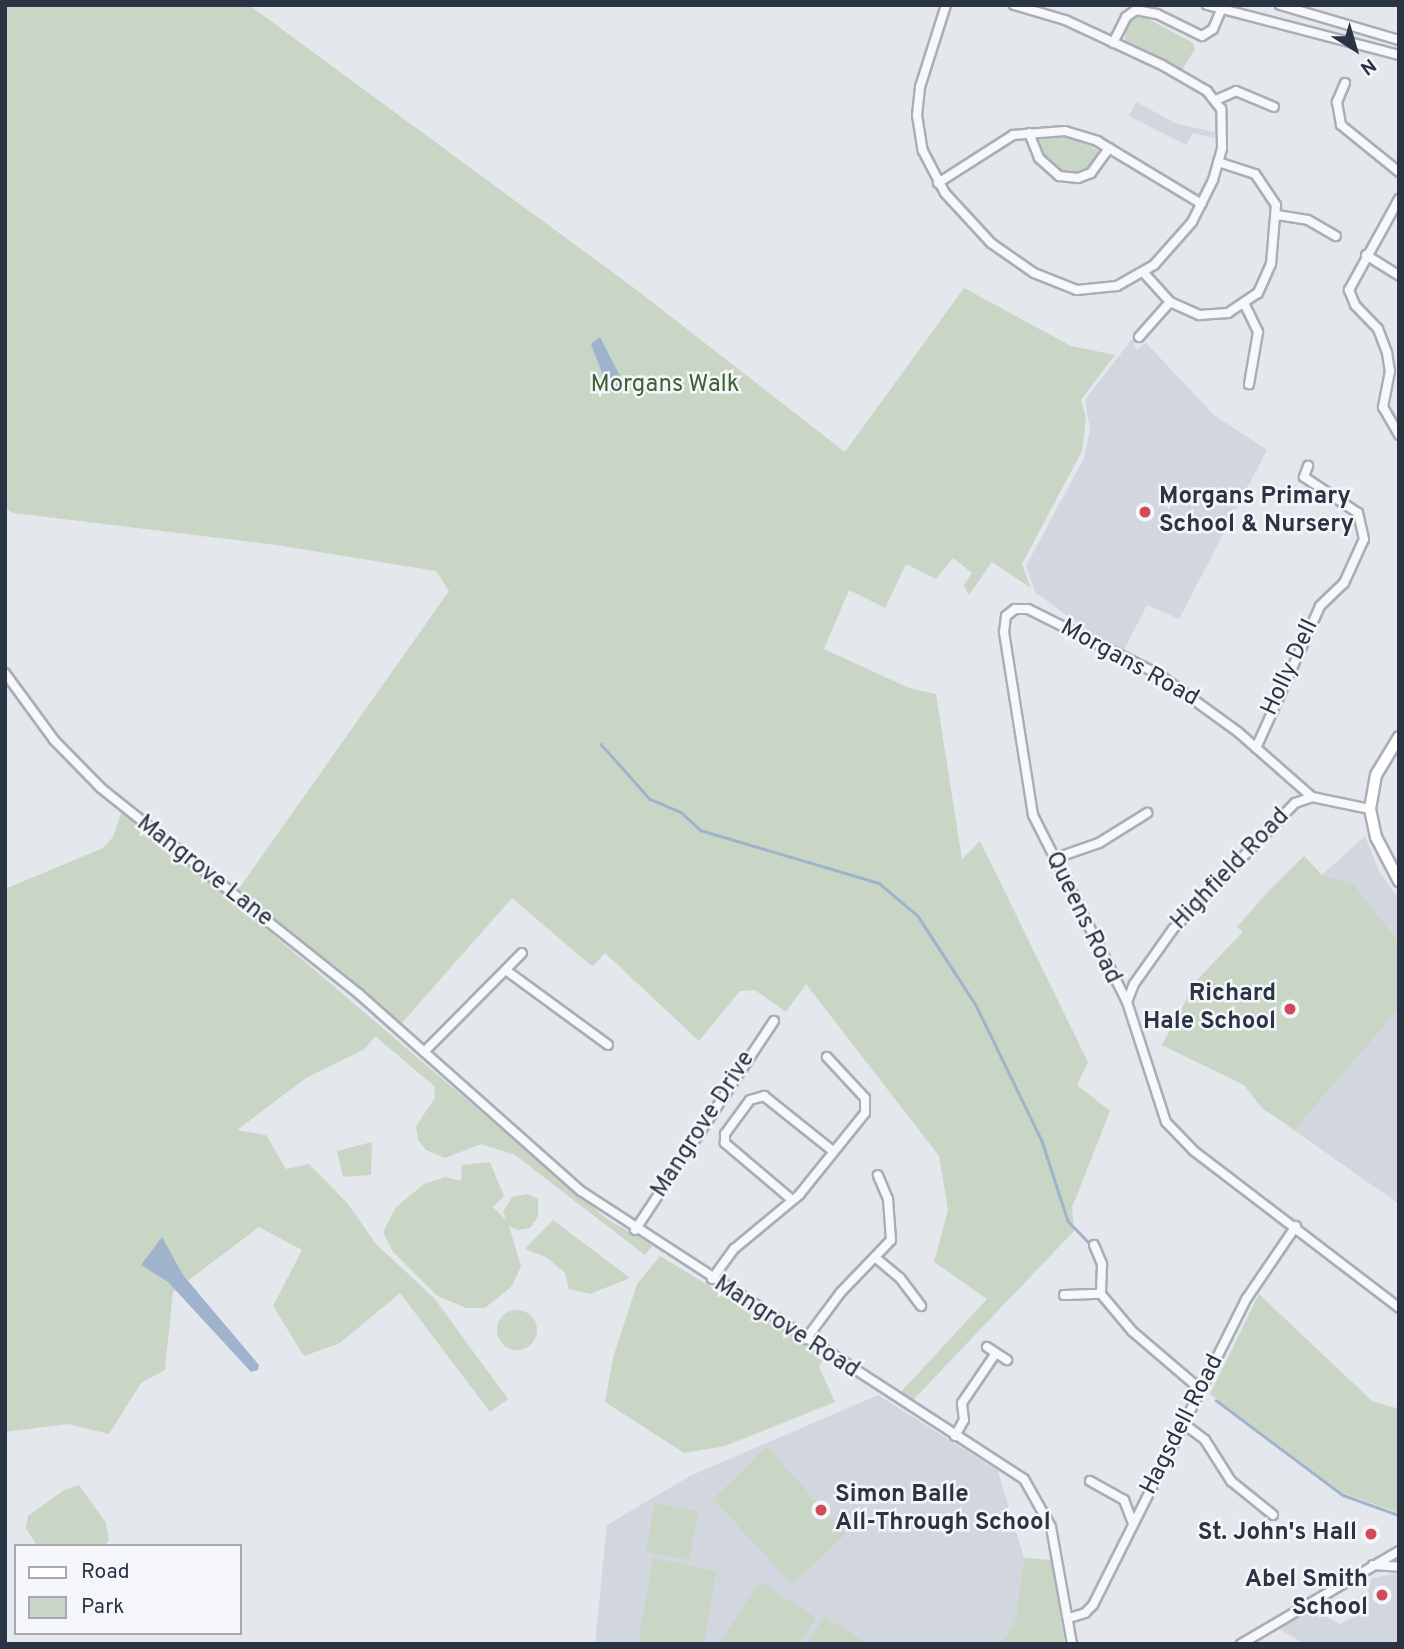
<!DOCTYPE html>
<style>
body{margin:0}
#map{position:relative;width:1404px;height:1649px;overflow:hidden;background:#e4e7ec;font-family:Overpass,sans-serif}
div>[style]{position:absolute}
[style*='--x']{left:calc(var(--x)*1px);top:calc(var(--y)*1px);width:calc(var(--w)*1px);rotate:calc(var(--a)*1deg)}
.built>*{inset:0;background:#d2d6de}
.green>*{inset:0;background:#c9d6c5}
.round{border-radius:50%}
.water>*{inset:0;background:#9fb4cc}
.stream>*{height:2.5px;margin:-1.25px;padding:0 1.25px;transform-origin:1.25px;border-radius:1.25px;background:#9fb4cc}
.roads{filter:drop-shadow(2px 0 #a9aeb7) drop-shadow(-2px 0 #a9aeb7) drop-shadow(0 2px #a9aeb7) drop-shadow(0 -2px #a9aeb7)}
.minor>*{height:8px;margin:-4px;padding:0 4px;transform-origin:4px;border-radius:4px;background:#f7f8fa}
.major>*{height:10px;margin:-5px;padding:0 5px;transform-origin:5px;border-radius:5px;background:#fff}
.dots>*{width:19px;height:19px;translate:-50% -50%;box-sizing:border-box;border:4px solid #f4f6f9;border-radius:50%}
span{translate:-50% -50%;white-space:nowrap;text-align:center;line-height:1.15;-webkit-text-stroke:5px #f4f6f9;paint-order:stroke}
.park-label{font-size:24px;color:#3f6138}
.poi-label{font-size:24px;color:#2b3445;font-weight:700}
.left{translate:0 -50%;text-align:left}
.right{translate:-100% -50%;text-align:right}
.street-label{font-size:24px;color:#2b3445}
.frame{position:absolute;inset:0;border:7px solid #2b3445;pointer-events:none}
.legend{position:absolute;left:14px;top:1544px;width:228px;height:91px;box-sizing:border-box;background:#f4f6f9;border:2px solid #a4a8b1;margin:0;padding:9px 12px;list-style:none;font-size:21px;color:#2b3445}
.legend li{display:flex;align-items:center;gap:14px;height:35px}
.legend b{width:35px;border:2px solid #a4a8b1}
.north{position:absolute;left:1320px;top:14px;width:70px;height:70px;-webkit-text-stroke:5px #f4f6f9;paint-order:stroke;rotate:143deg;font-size:19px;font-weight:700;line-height:28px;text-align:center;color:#2b3445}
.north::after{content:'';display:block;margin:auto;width:24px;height:32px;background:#2b3445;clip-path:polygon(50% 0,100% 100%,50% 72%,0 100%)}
</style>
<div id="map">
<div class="built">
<div style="clip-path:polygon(1136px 102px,1177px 124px,1215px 132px,1214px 138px,1193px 133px,1186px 145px,1129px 116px)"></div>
<div style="clip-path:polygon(1132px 339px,1137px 350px,1146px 343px,1215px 416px,1267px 450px,1179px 619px,1147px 605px,1124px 650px,1091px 633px,1035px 592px,1026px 566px,1084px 458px,1090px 429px,1085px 400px)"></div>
<div style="clip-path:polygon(1365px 836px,1379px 871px,1399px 899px,1399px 1204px,1262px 1108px,1244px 1085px,1162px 1045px,1197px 980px,1243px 932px,1237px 927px,1268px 891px,1304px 856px,1322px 875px)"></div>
<div style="clip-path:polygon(878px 1395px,998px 1471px,1024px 1558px,1022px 1644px,595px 1644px,607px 1525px,690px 1476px)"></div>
<div style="clip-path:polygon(1399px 1573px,1399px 1644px,1304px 1644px,1275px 1626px,1309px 1607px,1340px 1624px,1361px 1612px,1372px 1578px)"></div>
</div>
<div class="green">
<div style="clip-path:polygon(5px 5px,249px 5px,638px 291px,845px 452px,964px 288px,1071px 346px,1115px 355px,1081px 400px,1086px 418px,1082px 451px,1022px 564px,1031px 588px,992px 562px,969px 595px,964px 585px,972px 573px,953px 558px,936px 579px,906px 564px,885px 608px,849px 590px,824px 649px,909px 688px,936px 694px,962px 859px,980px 841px,1088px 1062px,1077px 1085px,1110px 1111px,1072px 1208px,1074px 1231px,914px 1399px,899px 1394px,987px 1299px,934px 1262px,948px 1210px,939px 1156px,806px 984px,786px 1012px,755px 990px,740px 991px,699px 1041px,605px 953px,593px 966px,589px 964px,512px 898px,401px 1024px,238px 890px,449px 591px,436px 571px,276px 545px,14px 513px,5px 508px)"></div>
<div style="clip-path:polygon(1141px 15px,1193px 43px,1195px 49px,1182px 70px,1125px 41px,1127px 24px)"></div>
<div style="clip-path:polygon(1040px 135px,1082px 140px,1101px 153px,1090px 171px,1059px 173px,1041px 157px,1035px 141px)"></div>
<div style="clip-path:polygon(123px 807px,607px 1219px,653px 1245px,645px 1255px,515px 1155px,481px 1144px,445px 1158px,426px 1150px,418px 1140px,416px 1126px,435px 1098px,434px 1086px,375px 1036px,365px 1049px,306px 1078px,237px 1130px,266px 1135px,286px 1169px,309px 1164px,348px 1204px,376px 1244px,434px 1298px,508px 1399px,490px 1412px,400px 1293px,340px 1343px,304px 1356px,273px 1306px,302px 1250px,259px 1227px,173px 1292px,165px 1370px,141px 1383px,109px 1434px,68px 1424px,5px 1432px,5px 889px,103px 848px,113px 837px)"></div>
<div style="clip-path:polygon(1304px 856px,1322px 875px,1354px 885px,1399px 943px,1399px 1008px,1295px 1129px,1262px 1108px,1244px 1085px,1162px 1045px,1197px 980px,1243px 932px,1237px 927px)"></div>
<div style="clip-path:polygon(372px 1142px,371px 1175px,343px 1177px,337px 1151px)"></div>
<div style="clip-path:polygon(490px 1162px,504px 1196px,493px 1207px,506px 1220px,503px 1212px,512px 1197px,527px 1194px,538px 1199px,538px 1217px,530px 1228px,518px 1230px,509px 1226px,521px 1266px,512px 1286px,485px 1308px,466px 1308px,438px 1296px,413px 1272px,393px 1252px,383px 1232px,396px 1207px,424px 1184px,445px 1177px,461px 1181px,462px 1165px)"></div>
<div style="clip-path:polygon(553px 1220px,630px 1278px,590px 1294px,569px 1289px,565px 1273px,546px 1257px,525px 1249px)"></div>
<div style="clip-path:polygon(660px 1256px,825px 1356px,819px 1367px,835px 1402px,725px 1446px,684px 1453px,605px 1402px,613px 1358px,637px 1284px)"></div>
<div style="clip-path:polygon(1259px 1294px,1372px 1401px,1399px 1409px,1399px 1513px,1343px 1493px,1210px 1394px)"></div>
<div class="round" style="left:497px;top:1310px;width:40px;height:40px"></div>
<div style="clip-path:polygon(767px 1447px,846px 1534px,792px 1584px,713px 1499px)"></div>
<div style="clip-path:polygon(79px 1485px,106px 1523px,109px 1541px,103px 1546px,37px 1546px,26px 1528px,28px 1516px,64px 1490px)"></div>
<div style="clip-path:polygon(655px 1503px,698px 1511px,689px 1560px,646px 1552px)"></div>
<div style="clip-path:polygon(653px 1558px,716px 1571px,704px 1644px,638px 1644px)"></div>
<div style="clip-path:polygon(1024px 1558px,1051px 1560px,1065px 1644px,1002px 1644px,1016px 1619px)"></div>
<div style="clip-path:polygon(759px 1581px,816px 1618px,800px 1644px,720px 1644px)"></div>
<div style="clip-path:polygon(824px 1616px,867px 1644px,808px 1644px)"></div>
</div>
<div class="water">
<div style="clip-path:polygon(600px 337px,625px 386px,618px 394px,608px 389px,591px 344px)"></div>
<div style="clip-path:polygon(162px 1237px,183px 1275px,259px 1365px,258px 1370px,251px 1372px,168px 1282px,141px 1265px)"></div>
</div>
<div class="stream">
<div style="--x:601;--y:744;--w:74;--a:48.3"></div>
<div style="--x:650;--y:799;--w:34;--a:23"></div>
<div style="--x:681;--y:812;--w:26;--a:43"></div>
<div style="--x:700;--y:830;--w:187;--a:16.5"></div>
<div style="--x:879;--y:883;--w:51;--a:40.2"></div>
<div style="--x:918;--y:916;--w:106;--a:56.9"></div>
<div style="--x:976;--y:1005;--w:151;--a:64.1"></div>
<div style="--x:1042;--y:1141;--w:84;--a:72"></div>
<div style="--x:1068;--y:1221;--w:33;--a:46"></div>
<div style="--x:1216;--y:1400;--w:159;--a:36.8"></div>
<div style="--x:1343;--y:1495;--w:59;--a:19.7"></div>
</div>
<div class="roads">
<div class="minor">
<div style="--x:946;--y:5;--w:86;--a:107.6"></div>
<div style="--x:920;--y:87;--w:28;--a:96"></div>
<div style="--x:917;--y:115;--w:36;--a:81"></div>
<div style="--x:923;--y:151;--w:47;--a:62.4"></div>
<div style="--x:945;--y:193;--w:68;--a:47.4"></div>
<div style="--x:991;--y:243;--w:52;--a:34.9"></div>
<div style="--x:1034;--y:273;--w:46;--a:21.6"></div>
<div style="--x:1077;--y:290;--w:40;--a:-5.7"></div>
<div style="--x:1117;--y:286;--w:43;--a:-29.6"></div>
<div style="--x:1154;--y:265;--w:57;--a:-48.5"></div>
<div style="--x:1192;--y:222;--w:47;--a:-63.4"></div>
<div style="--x:1213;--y:180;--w:33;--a:-74"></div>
<div style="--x:1222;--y:148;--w:39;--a:-91"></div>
<div style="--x:1221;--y:109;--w:23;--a:-128"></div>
<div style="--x:1207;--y:91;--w:52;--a:-150"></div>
<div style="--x:1162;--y:65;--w:107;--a:-155.1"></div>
<div style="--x:1065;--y:20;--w:53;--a:-163.6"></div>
<div style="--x:1207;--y:5;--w:198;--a:14.6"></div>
<div style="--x:1280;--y:5;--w:124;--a:16.4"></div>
<div style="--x:1113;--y:43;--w:29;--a:-63"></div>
<div style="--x:1126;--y:17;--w:12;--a:-35"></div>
<div style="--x:1136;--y:10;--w:21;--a:11"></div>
<div style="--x:1157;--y:14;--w:50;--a:26.1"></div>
<div style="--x:1202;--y:36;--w:13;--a:-32"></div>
<div style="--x:1213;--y:29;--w:21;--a:-67"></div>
<div style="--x:1345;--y:83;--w:21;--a:113"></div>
<div style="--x:1337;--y:102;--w:23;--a:80"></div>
<div style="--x:1341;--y:125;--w:75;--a:39"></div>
<div style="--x:1216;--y:100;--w:22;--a:-24"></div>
<div style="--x:1236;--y:91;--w:41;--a:22.8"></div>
<div style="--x:1029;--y:133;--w:27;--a:68"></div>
<div style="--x:1039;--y:158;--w:27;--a:42"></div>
<div style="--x:1059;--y:176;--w:19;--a:6"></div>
<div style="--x:1078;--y:178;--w:14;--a:-21"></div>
<div style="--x:1091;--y:173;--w:31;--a:-54"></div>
<div style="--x:938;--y:183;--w:89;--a:-32.6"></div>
<div style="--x:1013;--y:135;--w:52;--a:-4.4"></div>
<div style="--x:1065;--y:131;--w:34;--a:17"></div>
<div style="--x:1097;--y:141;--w:122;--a:31"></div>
<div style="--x:1399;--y:199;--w:104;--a:118.8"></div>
<div style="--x:1349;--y:290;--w:16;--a:68"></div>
<div style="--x:1355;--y:305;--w:33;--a:46"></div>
<div style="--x:1378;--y:329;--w:26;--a:69"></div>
<div style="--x:1387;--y:353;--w:18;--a:81"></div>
<div style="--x:1390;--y:371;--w:37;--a:101"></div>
<div style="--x:1383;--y:407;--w:32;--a:60"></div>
<div style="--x:1277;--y:215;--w:31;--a:9"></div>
<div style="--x:1308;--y:220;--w:32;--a:30"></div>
<div style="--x:1366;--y:255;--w:39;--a:32"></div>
<div style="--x:1144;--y:273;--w:39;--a:48"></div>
<div style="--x:1170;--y:302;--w:32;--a:24"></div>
<div style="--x:1199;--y:315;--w:29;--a:-4"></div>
<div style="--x:1228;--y:313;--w:36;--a:-34"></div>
<div style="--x:1258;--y:293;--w:32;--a:-66"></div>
<div style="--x:1271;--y:264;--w:59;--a:-85.2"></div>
<div style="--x:1276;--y:205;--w:37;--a:-124"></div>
<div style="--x:1255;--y:174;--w:39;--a:-162"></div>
<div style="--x:1245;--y:305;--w:30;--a:64"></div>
<div style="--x:1258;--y:332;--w:53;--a:99.8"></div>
<div style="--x:1139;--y:337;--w:47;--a:-48.5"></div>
<div style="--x:5;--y:673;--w:83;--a:53.8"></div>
<div style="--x:54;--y:740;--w:67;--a:45.6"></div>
<div style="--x:101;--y:788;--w:330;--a:38.6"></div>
<div style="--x:359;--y:994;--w:297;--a:41.6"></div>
<div style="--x:581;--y:1191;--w:528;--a:33.03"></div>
<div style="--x:1024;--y:1479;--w:55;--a:60.6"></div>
<div style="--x:1051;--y:1527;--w:119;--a:79.8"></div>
<div style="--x:1256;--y:748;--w:156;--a:-65.7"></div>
<div style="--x:1320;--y:606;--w:33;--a:-44"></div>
<div style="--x:1344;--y:583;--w:48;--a:-65.6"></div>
<div style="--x:1364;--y:539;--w:27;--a:-103"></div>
<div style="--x:1358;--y:513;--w:65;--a:-146.3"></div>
<div style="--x:1304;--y:477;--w:12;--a:-70"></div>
<div style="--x:1312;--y:797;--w:98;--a:-138.7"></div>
<div style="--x:1238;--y:732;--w:99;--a:-144.1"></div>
<div style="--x:1158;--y:674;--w:145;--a:-153.4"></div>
<div style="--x:1028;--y:609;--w:13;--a:180"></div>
<div style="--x:1015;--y:609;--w:11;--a:142"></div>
<div style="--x:1006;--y:616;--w:16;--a:97"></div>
<div style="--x:1004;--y:632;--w:185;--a:81"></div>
<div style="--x:1033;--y:815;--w:209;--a:63.3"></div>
<div style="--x:1127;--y:1002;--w:126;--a:72"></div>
<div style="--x:1166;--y:1122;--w:40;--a:46"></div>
<div style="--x:1194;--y:1151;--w:258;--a:37.4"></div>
<div style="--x:1053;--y:859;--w:49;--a:-19.2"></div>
<div style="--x:1099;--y:843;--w:57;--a:-32"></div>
<div style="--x:507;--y:971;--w:125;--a:36.2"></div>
<div style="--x:1127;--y:1002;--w:19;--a:-69"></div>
<div style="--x:1134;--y:984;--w:67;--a:-54.7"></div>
<div style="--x:1173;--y:929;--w:175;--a:-45.9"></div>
<div style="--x:1295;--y:803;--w:18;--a:-19"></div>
<div style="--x:1312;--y:797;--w:59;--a:11.7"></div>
<div style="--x:424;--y:1052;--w:139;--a:-45.3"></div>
<div style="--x:791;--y:1199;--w:87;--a:-139.7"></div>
<div style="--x:725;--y:1143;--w:9;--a:-90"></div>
<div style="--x:725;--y:1134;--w:42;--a:-53.7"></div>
<div style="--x:750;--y:1100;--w:15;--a:-16"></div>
<div style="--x:764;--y:1096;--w:88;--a:38.6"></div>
<div style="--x:635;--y:1230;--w:251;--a:-56.4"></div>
<div style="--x:1094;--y:1245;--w:21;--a:67"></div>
<div style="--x:1102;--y:1264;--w:30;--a:92"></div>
<div style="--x:1101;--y:1294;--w:48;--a:50"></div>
<div style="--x:1132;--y:1331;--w:91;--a:40.5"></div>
<div style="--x:876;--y:1258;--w:31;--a:40"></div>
<div style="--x:900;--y:1278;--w:35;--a:53"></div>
<div style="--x:712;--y:1279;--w:37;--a:-54"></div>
<div style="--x:734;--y:1249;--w:85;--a:-39.7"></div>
<div style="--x:799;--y:1195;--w:105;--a:-51.2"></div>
<div style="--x:865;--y:1113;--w:15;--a:-90"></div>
<div style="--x:865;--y:1098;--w:56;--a:-132.8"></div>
<div style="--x:1064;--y:1295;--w:37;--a:-2"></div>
<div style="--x:806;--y:1339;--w:59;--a:-53.3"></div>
<div style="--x:841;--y:1292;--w:72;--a:-46.1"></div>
<div style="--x:891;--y:1240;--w:41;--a:-94.2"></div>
<div style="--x:888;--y:1199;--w:26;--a:-113"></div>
<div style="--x:987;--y:1347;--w:24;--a:33"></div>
<div style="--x:1184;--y:1424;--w:26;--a:37"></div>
<div style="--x:1205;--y:1440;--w:49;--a:57.6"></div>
<div style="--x:1231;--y:1481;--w:54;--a:39"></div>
<div style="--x:955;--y:1436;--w:18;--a:-61"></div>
<div style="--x:964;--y:1420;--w:17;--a:-97"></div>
<div style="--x:962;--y:1403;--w:60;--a:-55.8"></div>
<div style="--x:1090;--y:1481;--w:39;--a:29"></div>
<div style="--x:1124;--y:1500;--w:25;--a:69"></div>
<div style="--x:1373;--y:1565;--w:26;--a:4"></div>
<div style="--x:1069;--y:1618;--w:17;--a:-17"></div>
<div style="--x:1085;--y:1613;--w:11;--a:-45"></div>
<div style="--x:1093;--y:1605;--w:343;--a:-63.4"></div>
<div style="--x:1247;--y:1298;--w:87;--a:-55.8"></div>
<div style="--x:1241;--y:1644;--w:183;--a:-30.5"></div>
</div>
<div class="major">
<div style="--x:1399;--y:737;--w:44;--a:121.2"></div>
<div style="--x:1376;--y:775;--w:35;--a:100"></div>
<div style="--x:1370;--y:809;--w:29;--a:78"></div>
<div style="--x:1376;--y:837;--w:50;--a:62.4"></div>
</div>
</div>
<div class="dots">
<div style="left:1145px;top:512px;background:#d1495b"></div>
<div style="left:1290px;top:1009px;background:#d1495b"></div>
<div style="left:821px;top:1510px;background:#d1495b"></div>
<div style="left:1371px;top:1534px;background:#d1495b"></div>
<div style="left:1382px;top:1595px;background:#d1495b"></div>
</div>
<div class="park-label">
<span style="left:665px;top:386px">Morgans Walk</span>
</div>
<div class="poi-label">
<span class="left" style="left:1159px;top:512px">Morgans Primary<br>School &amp; Nursery</span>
<span class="right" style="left:1276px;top:1009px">Richard<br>Hale School</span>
<span class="left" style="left:835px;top:1510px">Simon Balle<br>All-Through School</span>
<span class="right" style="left:1357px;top:1534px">St. John's Hall</span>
<span class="right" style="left:1368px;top:1595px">Abel Smith<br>School</span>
</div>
<div class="street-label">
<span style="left:1129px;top:664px;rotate:29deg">Morgans Road</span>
<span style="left:1291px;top:668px;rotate:-65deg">Holly Dell</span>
<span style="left:1231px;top:870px;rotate:-46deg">Highfield Road</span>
<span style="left:204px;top:872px;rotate:38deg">Mangrove Lane</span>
<span style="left:1082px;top:918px;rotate:64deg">Queens Road</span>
<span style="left:704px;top:1125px;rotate:-57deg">Mangrove Drive</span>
<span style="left:786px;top:1328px;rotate:33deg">Mangrove Road</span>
<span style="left:1183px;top:1425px;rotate:-63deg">Hagsdell Road</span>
</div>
<div class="frame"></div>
<ul class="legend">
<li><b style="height:9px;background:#fff"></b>Road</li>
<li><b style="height:19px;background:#c9d6c5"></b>Park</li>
</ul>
<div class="north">N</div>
</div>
